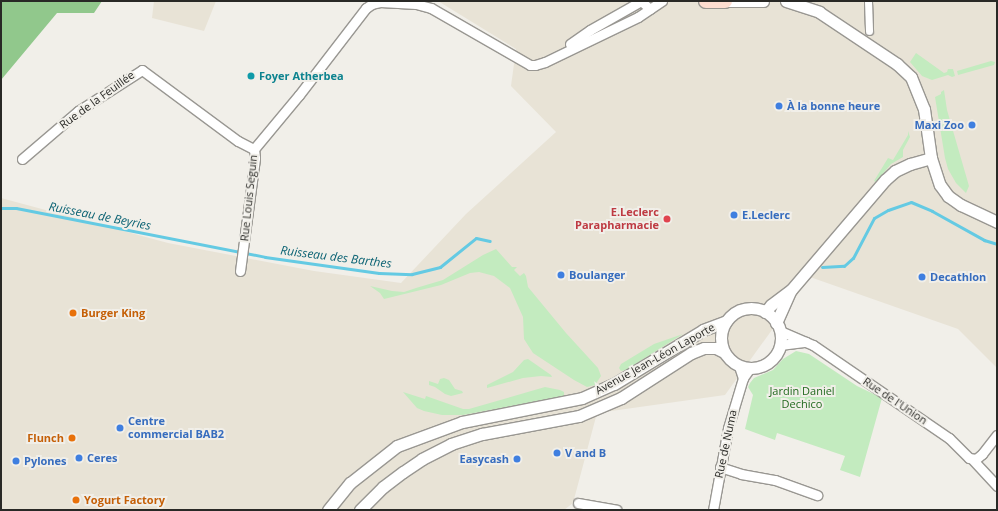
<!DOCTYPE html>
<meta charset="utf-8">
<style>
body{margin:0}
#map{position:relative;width:998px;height:511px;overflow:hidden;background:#f1efe9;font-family:"Open Sans",sans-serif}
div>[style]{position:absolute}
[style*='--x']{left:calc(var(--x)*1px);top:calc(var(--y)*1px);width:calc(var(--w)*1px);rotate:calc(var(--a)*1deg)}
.built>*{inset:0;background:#e8e3d6}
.green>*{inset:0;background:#c3ebbf}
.forest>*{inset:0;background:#91c88c}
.stream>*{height:3px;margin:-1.5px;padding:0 1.5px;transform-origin:1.5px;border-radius:1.5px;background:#64cae3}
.roads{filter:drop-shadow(1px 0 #999792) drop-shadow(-1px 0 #999792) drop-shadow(0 1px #999792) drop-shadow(0 -1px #999792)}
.pedestrian>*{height:7px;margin:-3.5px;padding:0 3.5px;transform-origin:3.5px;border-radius:3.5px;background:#fff}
.minor>*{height:9px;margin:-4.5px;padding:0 4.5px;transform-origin:4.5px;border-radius:4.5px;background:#fff}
.tertiary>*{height:11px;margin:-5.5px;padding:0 5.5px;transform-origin:5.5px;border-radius:5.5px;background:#fff}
.tertiary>.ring{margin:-5.5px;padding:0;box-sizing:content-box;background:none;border:11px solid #fff;border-radius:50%}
.primary>*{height:14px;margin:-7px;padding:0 7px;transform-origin:7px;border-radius:7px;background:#fdddd0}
.dots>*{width:11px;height:11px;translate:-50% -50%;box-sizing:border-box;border:2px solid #f1efe9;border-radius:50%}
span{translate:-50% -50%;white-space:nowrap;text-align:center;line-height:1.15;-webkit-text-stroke:4px #f1efe9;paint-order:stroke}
.culture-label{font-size:11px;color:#0d838f;font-weight:700}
.left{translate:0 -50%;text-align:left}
.street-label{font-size:11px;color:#292926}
.shop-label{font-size:11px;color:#366cbe;font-weight:700}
.right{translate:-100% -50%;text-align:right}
.health-label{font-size:11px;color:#be3a42;font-weight:700}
.food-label{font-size:11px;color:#c56008;font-weight:700}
.park-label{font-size:11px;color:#21691d}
.water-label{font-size:12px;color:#0a6273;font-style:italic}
.frame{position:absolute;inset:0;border:2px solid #292926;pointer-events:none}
</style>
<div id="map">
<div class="built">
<div style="clip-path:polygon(154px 1px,216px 1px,204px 31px,152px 18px)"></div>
<div style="clip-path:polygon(438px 1px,997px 1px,997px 368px,958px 329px,810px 277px,725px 395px,597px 413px,573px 503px,564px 510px,1px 510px,1px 198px,168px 243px,314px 271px,401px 283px,466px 214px,556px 132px,511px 86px,516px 49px)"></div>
</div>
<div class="green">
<div style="clip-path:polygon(916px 53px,944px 73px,947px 72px,948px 69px,953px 69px,955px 76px,952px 77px,948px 75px,932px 80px,922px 76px,910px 62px)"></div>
<div style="clip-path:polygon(991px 61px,995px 62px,994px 65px,958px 75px,957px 71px)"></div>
<div style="clip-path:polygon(944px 90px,947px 110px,969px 186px,966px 193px,956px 183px,948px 169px,945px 158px,935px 97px,941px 94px,941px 92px)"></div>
<div style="clip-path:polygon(908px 131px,910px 137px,903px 150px,903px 157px,891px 164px,876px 182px,874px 181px,888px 158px,893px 160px,908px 135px)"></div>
<div style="clip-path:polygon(496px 249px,512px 267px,517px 267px,514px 270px,520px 276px,524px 273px,526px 276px,528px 287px,566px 333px,598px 368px,601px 376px,595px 385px,587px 387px,574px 380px,533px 353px,524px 339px,523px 317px,510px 288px,494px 276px,479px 272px,470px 273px,441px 285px,384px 299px,380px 293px,370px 286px,392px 291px,404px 292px,416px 288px,443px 280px,483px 255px)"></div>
<div style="clip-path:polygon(683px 334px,626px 370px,621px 371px,619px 368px,621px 364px,654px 344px)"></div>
<div style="clip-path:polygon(796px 351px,809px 354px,857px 386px,882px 398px,860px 477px,840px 470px,845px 456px,777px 433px,775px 440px,745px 429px,753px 395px,748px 387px,750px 383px,754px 378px,773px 370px,783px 359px)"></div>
<div style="clip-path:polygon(528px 359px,551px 375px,552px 377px,541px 376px,523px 378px,487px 388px,487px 385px,513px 372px,524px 360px)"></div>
<div style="clip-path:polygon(444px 378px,449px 380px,455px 389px,462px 391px,463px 393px,451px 396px,445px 394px,435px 387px,429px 385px,429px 381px,438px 384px,440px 379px)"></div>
<div style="clip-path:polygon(545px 387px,560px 390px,564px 392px,564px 396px,463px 415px,442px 415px,424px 411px,417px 408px,403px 392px,425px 399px,426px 396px,463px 409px,469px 409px)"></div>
</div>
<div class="forest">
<div style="clip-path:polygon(1px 1px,102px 1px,94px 13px,57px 13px,1px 80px)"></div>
</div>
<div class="stream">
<div style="--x:1;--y:208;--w:15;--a:0"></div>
<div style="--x:16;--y:208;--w:254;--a:11.1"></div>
<div style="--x:265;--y:257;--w:115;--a:8"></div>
<div style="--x:379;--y:273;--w:33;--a:2"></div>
<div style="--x:412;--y:274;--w:29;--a:-14"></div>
<div style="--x:440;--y:267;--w:46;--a:-38.9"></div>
<div style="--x:476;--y:238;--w:14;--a:12"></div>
<div style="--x:822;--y:267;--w:22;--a:-3"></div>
<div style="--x:844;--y:266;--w:12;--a:-42"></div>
<div style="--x:853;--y:258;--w:45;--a:-62.3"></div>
<div style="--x:874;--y:218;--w:16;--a:-30"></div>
<div style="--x:888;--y:210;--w:24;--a:-19"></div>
<div style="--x:911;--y:202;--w:23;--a:23"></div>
<div style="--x:932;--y:211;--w:60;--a:29.1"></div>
<div style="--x:984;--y:240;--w:14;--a:17"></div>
</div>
<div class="roads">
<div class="pedestrian">
<div style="--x:868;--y:1;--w:30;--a:88"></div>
</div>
<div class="minor">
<div style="--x:570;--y:44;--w:24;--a:-35"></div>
<div style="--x:590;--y:30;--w:59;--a:-29.6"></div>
<div style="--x:641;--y:1;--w:12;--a:42"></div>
<div style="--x:22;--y:159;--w:74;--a:-40.6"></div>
<div style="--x:78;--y:111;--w:76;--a:-32.6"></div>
<div style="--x:142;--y:70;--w:119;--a:36.5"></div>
<div style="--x:238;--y:141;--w:18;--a:27"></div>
<div style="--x:240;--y:271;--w:114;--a:-82.4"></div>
<div style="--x:255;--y:158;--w:9;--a:-96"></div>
<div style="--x:254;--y:149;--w:70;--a:-50.2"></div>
<div style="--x:299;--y:95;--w:110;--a:-52.4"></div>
<div style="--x:366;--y:8;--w:7;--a:-34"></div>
<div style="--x:372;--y:4;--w:8;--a:-14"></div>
<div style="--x:380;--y:2;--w:36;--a:3"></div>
<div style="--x:416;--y:4;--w:16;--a:15"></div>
<div style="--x:431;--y:8;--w:114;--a:29.9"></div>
<div style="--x:530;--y:65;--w:5;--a:0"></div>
<div style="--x:535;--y:65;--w:10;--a:-17"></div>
<div style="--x:545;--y:62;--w:103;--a:-25.8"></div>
<div style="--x:638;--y:17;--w:29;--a:-34"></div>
<div style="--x:780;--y:331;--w:36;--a:23"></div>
<div style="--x:813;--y:345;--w:165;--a:34.4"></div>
<div style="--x:949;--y:438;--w:28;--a:45"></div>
<div style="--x:969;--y:458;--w:7;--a:8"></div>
<div style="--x:976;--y:459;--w:8;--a:-40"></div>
<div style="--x:982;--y:454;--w:24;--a:-52"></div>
<div style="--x:780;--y:345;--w:26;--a:-7"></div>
<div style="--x:739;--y:366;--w:13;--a:72"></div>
<div style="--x:972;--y:459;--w:37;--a:47"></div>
<div style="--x:720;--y:467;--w:22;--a:18"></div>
<div style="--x:741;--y:474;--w:35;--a:10"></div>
<div style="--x:775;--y:480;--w:45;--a:19.7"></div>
<div style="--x:578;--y:503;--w:39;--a:10"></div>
<div style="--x:713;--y:510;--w:83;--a:-79.6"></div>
<div style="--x:728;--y:428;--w:52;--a:-73.3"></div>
<div style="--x:743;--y:378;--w:12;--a:-55"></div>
</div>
<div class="tertiary">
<div style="--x:724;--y:1;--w:39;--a:0"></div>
<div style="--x:786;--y:1;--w:35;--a:18"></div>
<div style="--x:819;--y:12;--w:94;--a:33.7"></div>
<div style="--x:897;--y:64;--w:19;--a:43"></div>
<div style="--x:911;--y:77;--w:35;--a:68"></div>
<div style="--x:924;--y:109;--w:49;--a:81.9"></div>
<div style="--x:931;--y:158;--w:28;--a:72"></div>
<div style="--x:940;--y:185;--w:14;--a:54"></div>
<div style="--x:948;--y:196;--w:16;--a:35"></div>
<div style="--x:961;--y:205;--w:40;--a:25"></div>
<div class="ring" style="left:721px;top:308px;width:49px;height:49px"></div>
<div style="--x:765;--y:312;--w:9;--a:-49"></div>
<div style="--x:771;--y:305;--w:25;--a:-37"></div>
<div style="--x:791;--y:290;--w:145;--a:-49.5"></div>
<div style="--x:885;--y:180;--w:13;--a:-42"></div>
<div style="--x:895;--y:171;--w:17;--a:-25"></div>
<div style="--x:910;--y:164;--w:22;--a:-16"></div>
<div style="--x:776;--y:323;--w:35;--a:-66"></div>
<div style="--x:328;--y:510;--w:35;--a:-51"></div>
<div style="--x:350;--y:483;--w:60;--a:-38.2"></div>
<div style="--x:397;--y:446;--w:69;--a:-20.3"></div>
<div style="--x:462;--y:422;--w:122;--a:-11.3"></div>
<div style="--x:582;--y:398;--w:35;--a:-24"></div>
<div style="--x:614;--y:384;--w:104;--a:-31.2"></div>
<div style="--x:703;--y:330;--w:25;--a:-21"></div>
<div style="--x:360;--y:510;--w:33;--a:-45"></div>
<div style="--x:383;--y:487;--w:25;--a:-37"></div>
<div style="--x:403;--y:472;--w:23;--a:-34"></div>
<div style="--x:422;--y:459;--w:33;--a:-27"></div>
<div style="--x:451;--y:444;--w:33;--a:-18"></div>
<div style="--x:482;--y:434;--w:99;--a:-10.5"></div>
<div style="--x:579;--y:416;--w:46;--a:-23.2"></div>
<div style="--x:621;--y:398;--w:83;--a:-32.7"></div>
<div style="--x:691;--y:353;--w:14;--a:-21"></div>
<div style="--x:704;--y:348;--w:12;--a:0"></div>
<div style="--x:716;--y:348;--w:9;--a:27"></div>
</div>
<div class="primary">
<div style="--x:706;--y:1;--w:19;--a:0"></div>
</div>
</div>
<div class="dots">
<div style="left:251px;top:76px;background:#0f9aa8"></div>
<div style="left:779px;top:106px;background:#3f7fe0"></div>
<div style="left:972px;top:125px;background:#3f7fe0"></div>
<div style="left:734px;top:215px;background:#3f7fe0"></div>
<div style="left:667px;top:219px;background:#e0444e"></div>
<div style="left:561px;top:275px;background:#3f7fe0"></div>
<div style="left:922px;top:277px;background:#3f7fe0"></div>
<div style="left:73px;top:313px;background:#e8710a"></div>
<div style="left:120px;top:428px;background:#3f7fe0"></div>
<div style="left:72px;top:438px;background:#e8710a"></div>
<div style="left:557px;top:453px;background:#3f7fe0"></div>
<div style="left:79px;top:458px;background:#3f7fe0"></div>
<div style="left:517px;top:459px;background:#3f7fe0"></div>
<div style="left:16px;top:461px;background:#3f7fe0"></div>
<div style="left:76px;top:500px;background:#e8710a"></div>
</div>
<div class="culture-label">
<span class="left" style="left:259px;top:76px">Foyer Atherbea</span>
</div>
<div class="street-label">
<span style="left:97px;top:100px;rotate:-36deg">Rue de la Feuillée</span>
<span style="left:249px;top:198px;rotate:-84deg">Rue Louis Seguin</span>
<span style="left:655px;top:359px;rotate:-29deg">Avenue Jean-Léon Laporte</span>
<span style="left:895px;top:401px;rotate:34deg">Rue de l'Union</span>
<span style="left:726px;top:444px;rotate:-78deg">Rue de Numa</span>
</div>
<div class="shop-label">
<span class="left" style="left:787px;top:106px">À la bonne heure</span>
<span class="right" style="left:964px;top:125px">Maxi Zoo</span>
<span class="left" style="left:742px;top:215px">E.Leclerc</span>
<span class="left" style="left:569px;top:275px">Boulanger</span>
<span class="left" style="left:930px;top:277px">Decathlon</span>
<span class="left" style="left:128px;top:428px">Centre<br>commercial BAB2</span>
<span class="left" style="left:565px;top:453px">V and B</span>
<span class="left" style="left:87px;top:458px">Ceres</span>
<span class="right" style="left:509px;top:459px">Easycash</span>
<span class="left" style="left:24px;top:461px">Pylones</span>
</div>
<div class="health-label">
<span class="right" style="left:659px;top:219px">E.Leclerc<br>Parapharmacie</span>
</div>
<div class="food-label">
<span class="left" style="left:81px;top:313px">Burger King</span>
<span class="right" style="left:64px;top:438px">Flunch</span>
<span class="left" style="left:84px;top:500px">Yogurt Factory</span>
</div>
<div class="park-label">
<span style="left:802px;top:398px">Jardin Daniel<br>Dechico</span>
</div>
<div class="water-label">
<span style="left:100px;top:216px;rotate:11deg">Ruisseau de Beyries</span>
<span style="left:336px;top:257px;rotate:7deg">Ruisseau des Barthes</span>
</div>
<div class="frame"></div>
</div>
